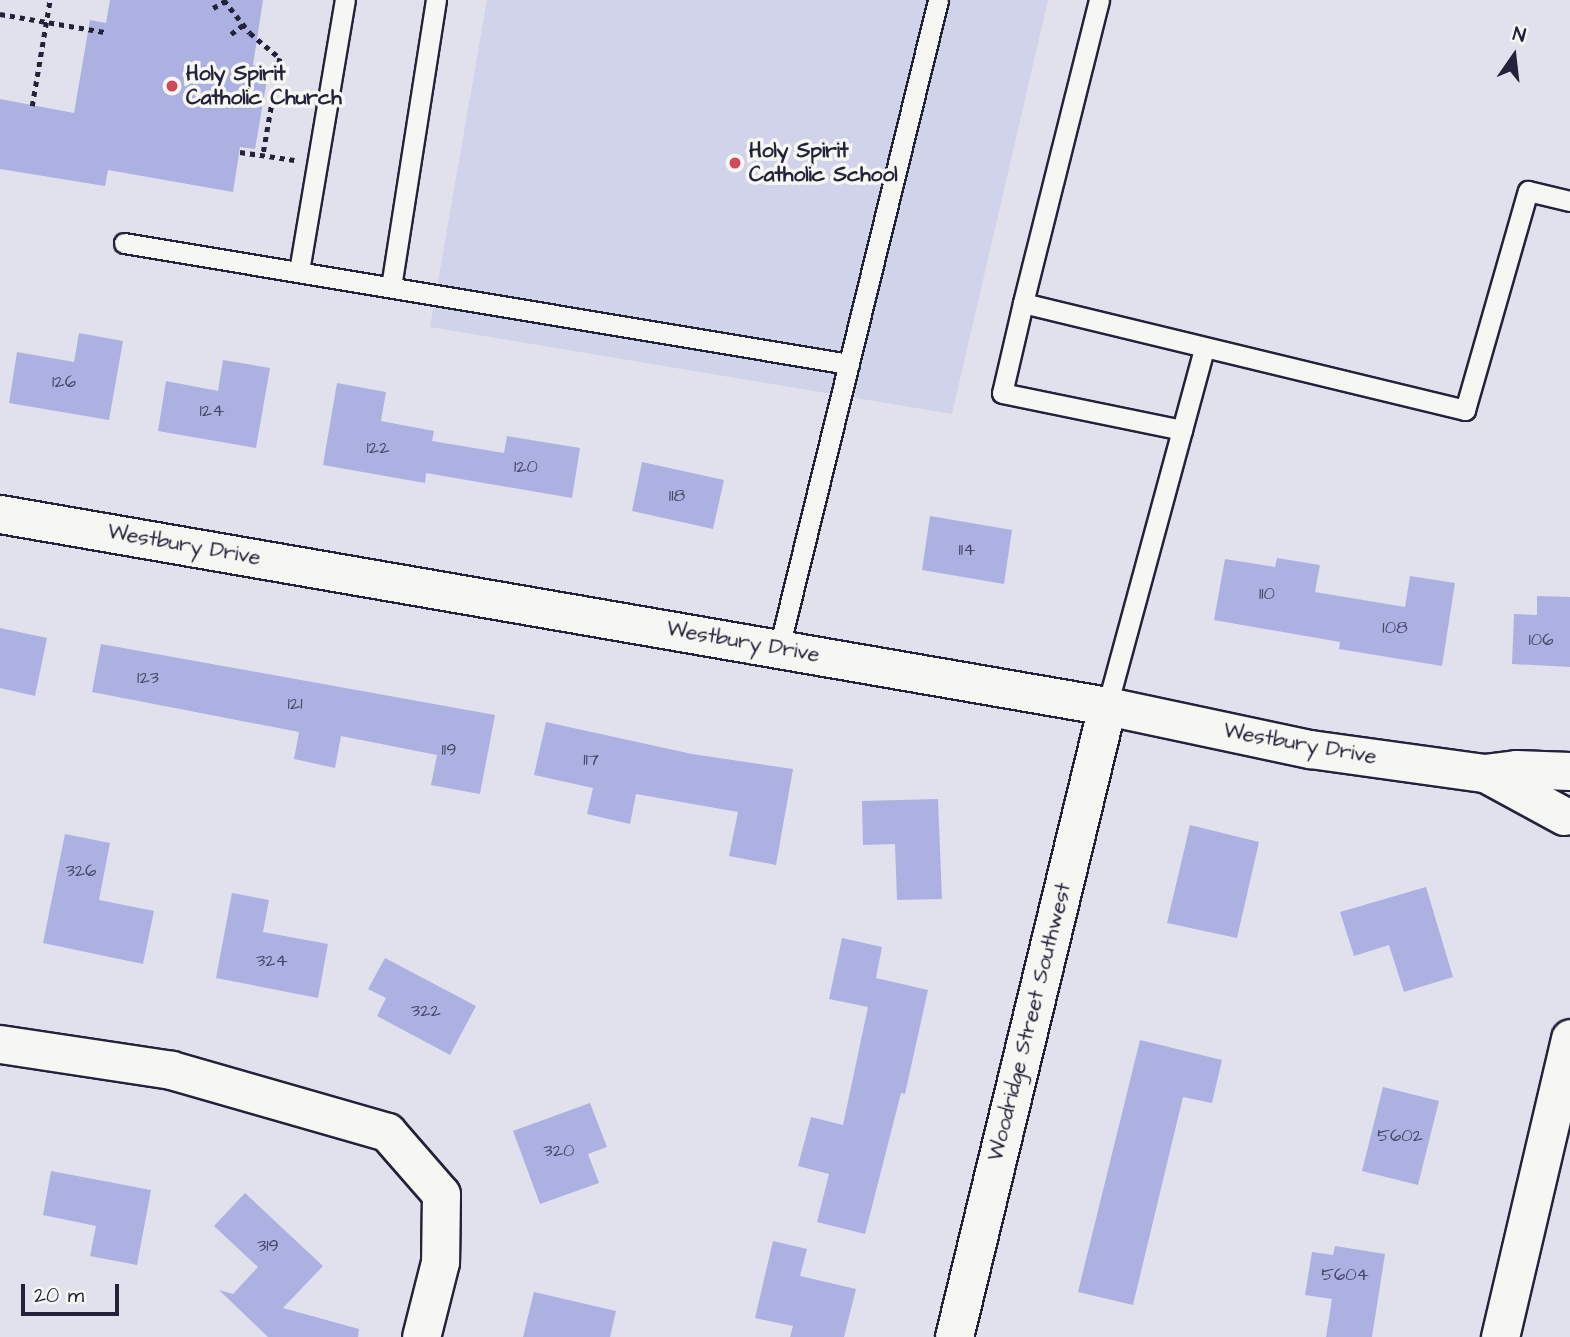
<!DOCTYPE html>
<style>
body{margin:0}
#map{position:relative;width:1570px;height:1337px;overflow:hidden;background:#e0e1ed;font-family:"Architects Daughter",sans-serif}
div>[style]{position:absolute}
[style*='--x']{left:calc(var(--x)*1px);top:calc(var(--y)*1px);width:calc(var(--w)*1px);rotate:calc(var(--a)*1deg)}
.built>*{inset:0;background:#d1d3ea}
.building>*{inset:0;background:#adb1e2}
.path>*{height:4.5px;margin-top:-2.25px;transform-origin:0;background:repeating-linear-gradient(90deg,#22223b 0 5px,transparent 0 10px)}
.roads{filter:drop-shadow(2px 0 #22223b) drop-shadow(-2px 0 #22223b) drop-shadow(0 2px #22223b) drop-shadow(0 -2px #22223b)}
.lane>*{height:19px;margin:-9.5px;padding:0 9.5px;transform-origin:9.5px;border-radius:9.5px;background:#f6f6f2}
.street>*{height:37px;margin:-18.5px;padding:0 18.5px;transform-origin:18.5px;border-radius:18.5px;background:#f6f6f2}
.dots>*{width:19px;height:19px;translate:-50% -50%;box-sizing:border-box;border:4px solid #f6f6f2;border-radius:50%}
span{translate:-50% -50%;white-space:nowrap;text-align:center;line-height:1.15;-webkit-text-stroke:7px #f6f6f2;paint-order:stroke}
.number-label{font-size:18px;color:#454665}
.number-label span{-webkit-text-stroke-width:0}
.poi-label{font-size:21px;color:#22223b;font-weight:700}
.left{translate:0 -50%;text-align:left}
.street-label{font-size:21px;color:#22223b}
.north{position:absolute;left:1479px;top:21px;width:70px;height:70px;-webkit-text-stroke:5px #f6f6f2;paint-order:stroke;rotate:14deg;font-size:19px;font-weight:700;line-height:28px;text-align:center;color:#22223b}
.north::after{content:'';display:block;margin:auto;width:24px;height:32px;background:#22223b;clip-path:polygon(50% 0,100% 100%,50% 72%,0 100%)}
.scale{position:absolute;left:21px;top:1284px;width:98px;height:32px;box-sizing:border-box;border:4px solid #22223b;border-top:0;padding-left:9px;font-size:21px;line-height:24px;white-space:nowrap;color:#22223b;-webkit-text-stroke:5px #f6f6f2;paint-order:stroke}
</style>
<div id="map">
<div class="built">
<div style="clip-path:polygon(487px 0,1048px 0,952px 414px,430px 327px)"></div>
</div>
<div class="building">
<div style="clip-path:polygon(110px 0,263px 0,253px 65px,269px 68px,255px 149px,240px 147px,233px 192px,108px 170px,105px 186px,0 169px,0 99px,74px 113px,90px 20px,106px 23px)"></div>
<div style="clip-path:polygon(79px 333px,123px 341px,109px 420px,9px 403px,17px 352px,74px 362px)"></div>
<div style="clip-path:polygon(223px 360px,270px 368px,256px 448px,158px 431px,166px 381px,218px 391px)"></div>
<div style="clip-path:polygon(337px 383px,386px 392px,381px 421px,434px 431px,432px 441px,504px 453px,507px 436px,580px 448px,572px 498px,426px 473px,425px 483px,323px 465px)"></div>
<div style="clip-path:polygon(642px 462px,724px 480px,713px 529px,632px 511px)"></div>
<div style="clip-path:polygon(930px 516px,1012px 530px,1004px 584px,922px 570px)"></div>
<div style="clip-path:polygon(1277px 558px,1320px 565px,1315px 592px,1405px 607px,1410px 576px,1455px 583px,1442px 666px,1339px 649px,1340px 642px,1214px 620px,1225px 559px,1275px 567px)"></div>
<div style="clip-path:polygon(1537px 596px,1570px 597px,1570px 667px,1512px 664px,1514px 614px,1537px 615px)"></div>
<div style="clip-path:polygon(0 628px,47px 638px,35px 696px,0 688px)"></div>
<div style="clip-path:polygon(101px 644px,495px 715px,480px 794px,431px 785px,437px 755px,341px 736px,335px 768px,294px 759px,299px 732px,92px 692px)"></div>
<div style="clip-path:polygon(546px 722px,692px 754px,793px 769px,776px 865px,729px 856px,738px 812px,636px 794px,630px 824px,587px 814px,593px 788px,534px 775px)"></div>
<div style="clip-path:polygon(938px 799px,942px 899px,897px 900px,895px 844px,863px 845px,862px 801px)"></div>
<div style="clip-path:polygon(1190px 825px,1259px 842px,1237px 938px,1167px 923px)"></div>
<div style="clip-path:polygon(65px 834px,110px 843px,99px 900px,154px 911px,143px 964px,43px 943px)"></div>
<div style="clip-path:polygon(1426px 887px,1453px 977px,1404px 992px,1389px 945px,1354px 956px,1340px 912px)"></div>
<div style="clip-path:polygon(232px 893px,269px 900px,263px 932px,328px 944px,318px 998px,216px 978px)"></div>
<div style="clip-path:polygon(842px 938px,882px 947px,876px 978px,928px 990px,905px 1094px,901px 1093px,865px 1234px,817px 1222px,829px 1174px,798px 1166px,811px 1117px,843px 1125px,868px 1007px,829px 999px)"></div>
<div style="clip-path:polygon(385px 958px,476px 1006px,450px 1055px,377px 1016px,386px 998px,368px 989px)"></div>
<div style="clip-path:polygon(1140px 1040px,1222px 1060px,1212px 1103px,1183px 1097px,1133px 1305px,1078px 1292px)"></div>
<div style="clip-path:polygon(1383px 1087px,1439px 1101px,1418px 1185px,1362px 1171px)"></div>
<div style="clip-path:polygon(590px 1103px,607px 1147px,588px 1154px,599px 1183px,540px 1204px,513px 1131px)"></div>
<div style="clip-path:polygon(51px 1171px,151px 1190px,137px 1265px,90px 1256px,96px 1226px,43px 1215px)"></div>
<div style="clip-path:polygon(245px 1193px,323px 1266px,283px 1308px,359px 1329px,358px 1337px,268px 1337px,219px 1290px,233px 1294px,258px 1267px,214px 1226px)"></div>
<div style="clip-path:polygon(773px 1241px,807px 1249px,800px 1276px,856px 1289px,844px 1337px,790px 1337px,793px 1326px,755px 1318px)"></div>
<div style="clip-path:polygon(1335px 1246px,1385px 1254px,1372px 1337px,1326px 1337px,1332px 1299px,1305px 1295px,1312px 1252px,1333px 1255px)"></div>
<div style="clip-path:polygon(534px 1292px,616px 1311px,610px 1337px,523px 1337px)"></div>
</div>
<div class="path">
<div style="--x:224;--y:0;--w:42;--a:51.8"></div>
<div style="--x:250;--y:33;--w:39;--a:40"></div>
<div style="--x:280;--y:58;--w:98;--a:99.9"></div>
<div style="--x:213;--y:8;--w:14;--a:-30"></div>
<div style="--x:0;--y:14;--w:106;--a:9.8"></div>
<div style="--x:231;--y:34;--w:15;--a:-37"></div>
<div style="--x:32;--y:106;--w:108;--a:-80.4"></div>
<div style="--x:240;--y:152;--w:55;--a:8.4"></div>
</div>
<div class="roads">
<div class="lane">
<div style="--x:1099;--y:0;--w:312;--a:104.1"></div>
<div style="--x:1023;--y:303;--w:455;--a:13.6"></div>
<div style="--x:1465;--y:410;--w:228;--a:-74"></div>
<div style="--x:1528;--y:191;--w:43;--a:13.4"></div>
<div style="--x:124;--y:243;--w:735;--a:9.48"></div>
<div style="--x:299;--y:271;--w:275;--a:-80.4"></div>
<div style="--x:391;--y:287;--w:291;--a:-81.1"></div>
<div style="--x:1023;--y:303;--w:92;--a:103.1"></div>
<div style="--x:1002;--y:393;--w:184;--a:11.6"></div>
<div style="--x:779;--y:648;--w:667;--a:-76.21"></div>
<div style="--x:1107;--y:706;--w:370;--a:-74.8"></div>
</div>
<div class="street">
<div style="--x:0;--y:514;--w:1124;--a:9.84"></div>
<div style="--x:1107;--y:706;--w:208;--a:12"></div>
<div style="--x:1310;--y:749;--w:176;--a:7.9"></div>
<div style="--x:1484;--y:773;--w:32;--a:-7"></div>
<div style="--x:1516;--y:769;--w:54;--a:2.1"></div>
<div style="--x:1485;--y:773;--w:90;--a:28.6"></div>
<div style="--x:0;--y:1044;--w:173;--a:8.6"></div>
<div style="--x:171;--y:1070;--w:225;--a:16"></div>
<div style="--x:387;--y:1132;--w:82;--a:48.9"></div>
<div style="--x:441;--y:1194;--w:68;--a:90.8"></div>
<div style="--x:440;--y:1262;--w:77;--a:104.2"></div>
<div style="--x:954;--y:1337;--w:649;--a:-76.37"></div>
<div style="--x:1500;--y:1337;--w:307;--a:-76.8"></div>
</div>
</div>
<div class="dots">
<div style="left:172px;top:86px;background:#d1495b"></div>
<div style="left:735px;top:163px;background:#d1495b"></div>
</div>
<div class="number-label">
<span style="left:64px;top:382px">126</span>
<span style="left:212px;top:411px">124</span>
<span style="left:378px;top:448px">122</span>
<span style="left:526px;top:467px">120</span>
<span style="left:677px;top:496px">118</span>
<span style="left:967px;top:550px">114</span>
<span style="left:1267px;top:594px">110</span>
<span style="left:1395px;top:628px">108</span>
<span style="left:1541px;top:640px">106</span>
<span style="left:148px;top:678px">123</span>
<span style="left:295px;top:704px">121</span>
<span style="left:449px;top:750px">119</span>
<span style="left:591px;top:760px">117</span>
<span style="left:81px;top:871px">326</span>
<span style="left:272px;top:961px">324</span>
<span style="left:426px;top:1011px">322</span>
<span style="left:1400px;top:1136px">5602</span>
<span style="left:559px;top:1151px">320</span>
<span style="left:268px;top:1246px">319</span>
<span style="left:1345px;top:1275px">5604</span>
</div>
<div class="poi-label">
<span class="left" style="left:186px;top:86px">Holy Spirit<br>Catholic Church</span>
<span class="left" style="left:749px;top:163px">Holy Spirit<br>Catholic School</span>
</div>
<div class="street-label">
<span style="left:184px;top:545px;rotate:10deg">Westbury Drive</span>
<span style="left:743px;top:642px;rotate:10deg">Westbury Drive</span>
<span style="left:1300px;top:744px;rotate:10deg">Westbury Drive</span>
<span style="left:1030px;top:1022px;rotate:-76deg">Woodridge Street Southwest</span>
</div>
<div class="north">N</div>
<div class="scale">20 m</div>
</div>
